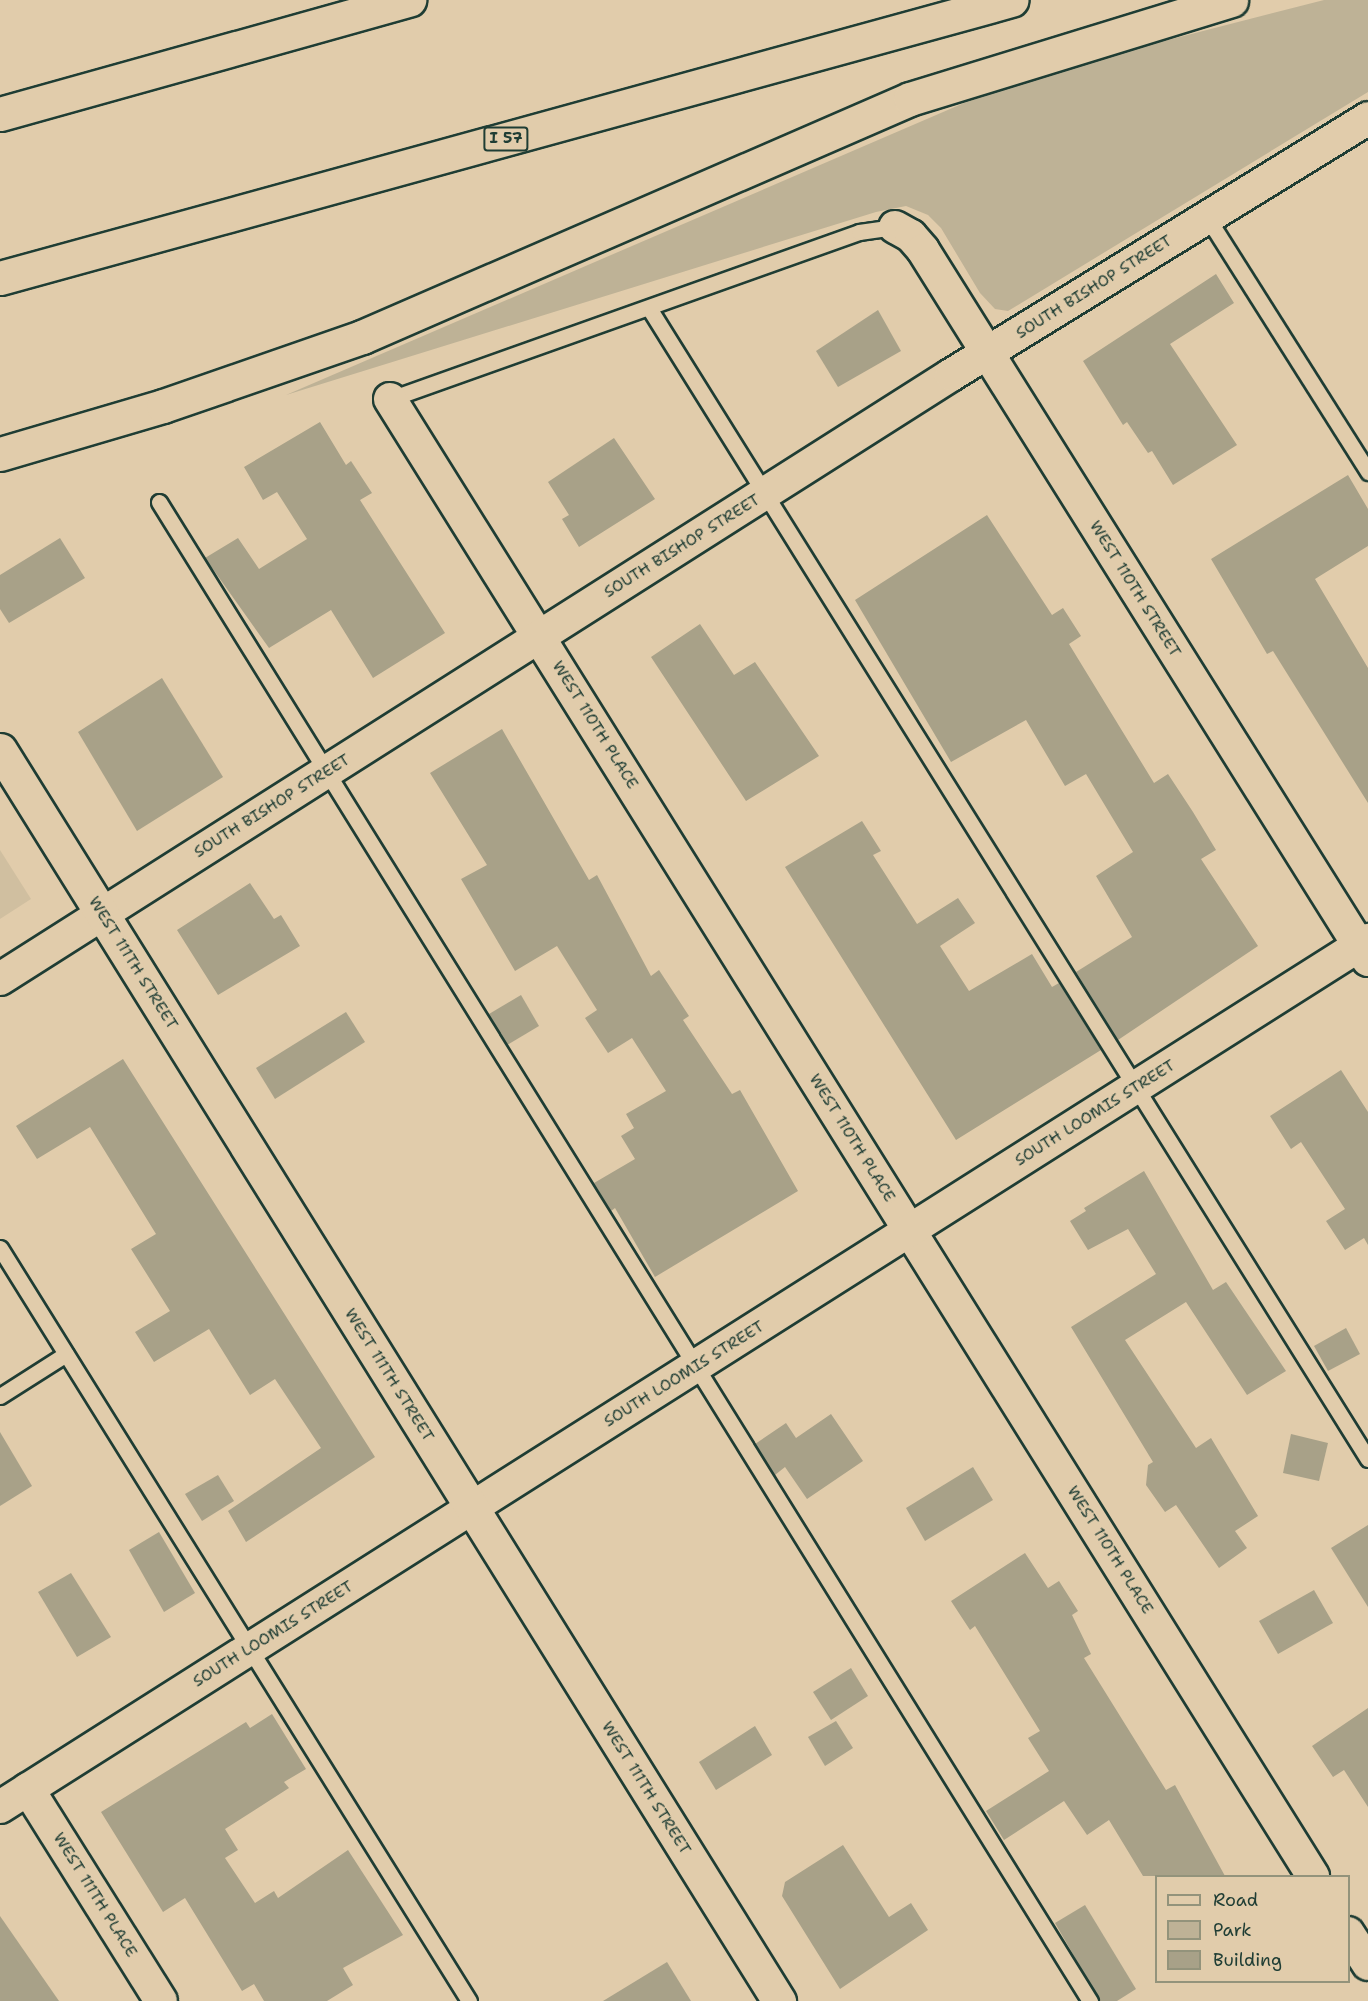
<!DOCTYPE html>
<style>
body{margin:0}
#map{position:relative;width:1368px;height:2001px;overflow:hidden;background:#e1ccab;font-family:"Shantell Sans",sans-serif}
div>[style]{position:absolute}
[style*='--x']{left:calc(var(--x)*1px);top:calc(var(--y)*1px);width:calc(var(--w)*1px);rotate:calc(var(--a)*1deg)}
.built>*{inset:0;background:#d0bfa0}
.green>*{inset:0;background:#beb296}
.building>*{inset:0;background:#a8a188}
.roads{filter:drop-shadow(2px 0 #1f3d34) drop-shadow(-2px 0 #1f3d34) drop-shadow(0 2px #1f3d34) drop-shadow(0 -2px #1f3d34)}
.service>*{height:15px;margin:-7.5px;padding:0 7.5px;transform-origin:7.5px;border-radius:7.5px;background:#e1ccab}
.minor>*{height:32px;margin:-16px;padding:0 16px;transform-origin:16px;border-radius:16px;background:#e1ccab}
.secondary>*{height:33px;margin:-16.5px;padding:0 16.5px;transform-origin:16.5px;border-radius:16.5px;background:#e1ccab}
.motorway>*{height:33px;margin:-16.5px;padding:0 16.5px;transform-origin:16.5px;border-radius:16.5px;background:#e1ccab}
span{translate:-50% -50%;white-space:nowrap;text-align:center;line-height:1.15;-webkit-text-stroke:4.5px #e1ccab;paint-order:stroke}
.shield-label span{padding:2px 4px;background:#e1ccab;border:2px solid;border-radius:4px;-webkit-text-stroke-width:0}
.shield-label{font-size:15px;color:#1f3d34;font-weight:700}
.street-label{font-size:16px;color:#1f3d34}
.legend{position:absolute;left:1155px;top:1875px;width:195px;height:108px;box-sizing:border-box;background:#e1ccab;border:2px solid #93937b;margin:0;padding:8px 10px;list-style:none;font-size:18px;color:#1f3d34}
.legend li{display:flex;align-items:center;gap:12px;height:30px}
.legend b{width:30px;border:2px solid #93937b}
</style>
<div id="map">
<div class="built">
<div style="clip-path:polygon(0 850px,31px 899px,0 919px)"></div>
</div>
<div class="green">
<div style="clip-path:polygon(1324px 0,1368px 0,1368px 92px,1008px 311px,995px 309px,980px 293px,941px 228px,928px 215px,906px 206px,876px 212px,286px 395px,964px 103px,1102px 57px)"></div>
</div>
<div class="building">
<div style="clip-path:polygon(1216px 274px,1234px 303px,1170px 344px,1237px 445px,1173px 485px,1152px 451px,1148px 453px,1127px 422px,1123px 425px,1083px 361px)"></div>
<div style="clip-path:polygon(878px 310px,901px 351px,838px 387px,816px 351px)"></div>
<div style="clip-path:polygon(320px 422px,346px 465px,351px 461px,372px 493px,360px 500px,445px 633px,373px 678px,331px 610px,269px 648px,205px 558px,238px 538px,259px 569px,307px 539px,277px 492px,263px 500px,244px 467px)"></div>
<div style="clip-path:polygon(614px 438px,655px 499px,579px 547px,562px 519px,569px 515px,548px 482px)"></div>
<div style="clip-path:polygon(1348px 475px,1368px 509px,1368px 546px,1315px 579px,1368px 668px,1368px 803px,1273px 651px,1267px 654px,1211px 559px)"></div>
<div style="clip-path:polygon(987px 515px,1052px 615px,1063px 608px,1081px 636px,1069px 644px,1154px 783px,1168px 774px,1193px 812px,1216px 850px,1201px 859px,1258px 946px,1118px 1040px,1076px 972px,1132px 937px,1096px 876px,1133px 852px,1086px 774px,1065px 786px,1026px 720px,951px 762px,855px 600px)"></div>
<div style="clip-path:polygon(60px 538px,85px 578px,9px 623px,0 609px,0 575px)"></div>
<div style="clip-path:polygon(700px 624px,734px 675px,755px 662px,819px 756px,746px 801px,651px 657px)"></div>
<div style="clip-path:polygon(162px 678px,223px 777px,137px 831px,78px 732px)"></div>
<div style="clip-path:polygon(502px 729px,589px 880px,597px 875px,651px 976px,659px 970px,689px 1016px,683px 1020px,732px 1094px,740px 1090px,798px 1191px,655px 1277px,615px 1208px,611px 1211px,594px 1183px,635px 1159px,621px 1136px,634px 1128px,626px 1114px,666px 1091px,632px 1038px,608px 1053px,585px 1018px,597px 1010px,557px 946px,515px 971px,461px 879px,487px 865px,430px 773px)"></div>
<div style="clip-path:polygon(862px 821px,881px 851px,873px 855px,917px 924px,958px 898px,975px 923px,940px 946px,969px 991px,1032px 954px,1052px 987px,1059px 983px,1101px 1050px,956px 1140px,785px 867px)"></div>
<div style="clip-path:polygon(250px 883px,274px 919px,281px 915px,300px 946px,218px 995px,177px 930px)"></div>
<div style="clip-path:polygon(521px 995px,539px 1026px,507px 1045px,489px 1014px)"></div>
<div style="clip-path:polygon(346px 1012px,365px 1042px,275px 1099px,256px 1068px)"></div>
<div style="clip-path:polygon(123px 1059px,375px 1457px,246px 1542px,228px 1511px,321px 1448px,275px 1379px,250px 1395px,209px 1329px,154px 1362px,135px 1332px,170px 1311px,131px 1249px,156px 1234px,90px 1127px,37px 1159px,16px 1126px)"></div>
<div style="clip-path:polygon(1341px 1070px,1368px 1112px,1368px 1245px,1364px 1238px,1345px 1250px,1326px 1221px,1345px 1209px,1301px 1142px,1291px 1149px,1270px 1116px)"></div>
<div style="clip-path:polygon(1144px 1171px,1213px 1290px,1226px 1282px,1286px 1371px,1247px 1395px,1186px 1302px,1125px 1340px,1196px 1448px,1211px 1438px,1258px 1516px,1235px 1531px,1247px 1548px,1219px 1568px,1176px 1505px,1165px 1512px,1146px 1485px,1148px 1465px,1153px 1462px,1071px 1327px,1156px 1274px,1128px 1229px,1088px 1250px,1070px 1221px,1086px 1211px,1084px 1208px)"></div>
<div style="clip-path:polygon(1346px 1328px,1360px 1354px,1328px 1371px,1314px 1346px)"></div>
<div style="clip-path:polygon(831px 1414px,863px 1461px,807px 1499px,785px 1467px,775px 1475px,755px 1444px,786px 1423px,796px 1438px)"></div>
<div style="clip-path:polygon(0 1432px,32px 1486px,0 1506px)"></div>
<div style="clip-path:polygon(1291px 1434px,1328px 1443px,1319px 1481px,1283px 1473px)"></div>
<div style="clip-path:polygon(973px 1467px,993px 1500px,925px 1541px,906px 1508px)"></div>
<div style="clip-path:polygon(218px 1475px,234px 1501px,202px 1521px,185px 1494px)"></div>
<div style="clip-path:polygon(1368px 1525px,1368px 1607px,1331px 1548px)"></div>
<div style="clip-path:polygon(159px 1532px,195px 1593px,164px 1612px,129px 1550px)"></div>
<div style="clip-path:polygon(1025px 1553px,1048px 1588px,1059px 1581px,1078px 1611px,1072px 1615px,1091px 1654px,1084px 1658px,1166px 1790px,1175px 1785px,1225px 1876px,1143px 1876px,1109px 1820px,1087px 1835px,1064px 1801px,1004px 1840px,986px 1811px,1049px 1771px,1028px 1738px,1040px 1731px,975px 1626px,970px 1630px,951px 1601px)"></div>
<div style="clip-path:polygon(71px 1573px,111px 1637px,77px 1657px,38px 1592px)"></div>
<div style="clip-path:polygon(1314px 1590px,1333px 1623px,1278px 1654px,1259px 1621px)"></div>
<div style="clip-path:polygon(851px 1668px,868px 1696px,831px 1720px,813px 1692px)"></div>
<div style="clip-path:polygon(1368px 1708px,1368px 1807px,1344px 1770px,1333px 1777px,1312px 1746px)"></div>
<div style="clip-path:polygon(272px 1714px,306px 1769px,284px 1782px,289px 1788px,225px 1829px,238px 1850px,225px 1858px,255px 1903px,274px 1891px,278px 1898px,348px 1850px,403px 1935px,343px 1968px,353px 1985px,327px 2001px,264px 2001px,254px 1984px,242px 1991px,185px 1898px,163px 1912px,101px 1812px,246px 1722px,250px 1728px)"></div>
<div style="clip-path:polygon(836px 1721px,853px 1748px,825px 1766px,808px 1737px)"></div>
<div style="clip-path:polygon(755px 1726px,772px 1755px,716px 1790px,699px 1762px)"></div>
<div style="clip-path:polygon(843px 1845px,889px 1917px,911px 1903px,928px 1930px,840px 1989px,782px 1896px,785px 1882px)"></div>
<div style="clip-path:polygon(1085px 1905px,1136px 1989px,1117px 2001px,1100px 2001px,1055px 1923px)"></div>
<div style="clip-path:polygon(0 1916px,59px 2001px,0 2001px)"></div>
<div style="clip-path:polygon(667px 1962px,691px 2001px,603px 2001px)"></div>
</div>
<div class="roads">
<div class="service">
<div style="--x:1207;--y:217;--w:302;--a:57.7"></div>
<div style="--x:649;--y:308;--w:1357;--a:58.01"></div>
<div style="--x:390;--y:399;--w:498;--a:-19.6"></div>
<div style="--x:859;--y:232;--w:36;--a:-8"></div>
<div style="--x:159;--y:502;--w:1765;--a:58.16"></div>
<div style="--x:0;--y:1248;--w:887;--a:58.08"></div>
<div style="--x:0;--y:1396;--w:78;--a:-32.5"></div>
</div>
<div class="minor">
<div style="--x:895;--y:227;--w:18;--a:29"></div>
<div style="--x:911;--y:236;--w:18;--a:49"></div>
<div style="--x:923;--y:250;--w:838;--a:57.92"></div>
<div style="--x:390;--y:399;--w:1742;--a:58"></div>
<div style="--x:0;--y:979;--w:1127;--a:-32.42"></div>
<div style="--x:951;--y:375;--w:490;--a:-31.6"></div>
<div style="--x:28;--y:1789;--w:250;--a:57.9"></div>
<div style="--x:0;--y:1807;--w:1620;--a:-32.37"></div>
<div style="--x:1348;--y:1933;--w:37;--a:57"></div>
</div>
<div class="secondary">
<div style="--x:0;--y:750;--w:1474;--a:58.09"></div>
</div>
<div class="motorway">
<div style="--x:0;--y:114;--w:425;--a:-15.6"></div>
<div style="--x:0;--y:278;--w:1049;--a:-15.37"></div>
<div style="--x:0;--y:454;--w:170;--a:-16.4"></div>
<div style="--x:163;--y:406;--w:211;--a:-19.1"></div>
<div style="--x:362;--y:337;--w:597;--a:-23.48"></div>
<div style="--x:910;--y:99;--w:336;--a:-17.1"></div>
</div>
</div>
<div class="shield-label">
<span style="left:506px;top:139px">I 57</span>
</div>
<div class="street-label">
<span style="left:1094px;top:287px;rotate:-32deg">SOUTH BISHOP STREET</span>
<span style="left:682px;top:546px;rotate:-32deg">SOUTH BISHOP STREET</span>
<span style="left:1135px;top:589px;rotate:58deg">WEST 110TH STREET</span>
<span style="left:595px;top:725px;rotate:58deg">WEST 110TH PLACE</span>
<span style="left:272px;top:806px;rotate:-32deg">SOUTH BISHOP STREET</span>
<span style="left:133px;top:963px;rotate:58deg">WEST 111TH STREET</span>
<span style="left:1095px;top:1113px;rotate:-32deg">SOUTH LOOMIS STREET</span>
<span style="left:852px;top:1138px;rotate:58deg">WEST 110TH PLACE</span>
<span style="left:684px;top:1374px;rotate:-32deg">SOUTH LOOMIS STREET</span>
<span style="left:389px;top:1375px;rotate:58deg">WEST 111TH STREET</span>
<span style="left:1110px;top:1550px;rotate:58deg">WEST 110TH PLACE</span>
<span style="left:273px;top:1634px;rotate:-32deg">SOUTH LOOMIS STREET</span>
<span style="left:646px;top:1788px;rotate:58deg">WEST 111TH STREET</span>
<span style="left:95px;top:1895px;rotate:58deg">WEST 111TH PLACE</span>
</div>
<ul class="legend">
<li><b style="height:8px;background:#e1ccab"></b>Road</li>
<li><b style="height:16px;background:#beb296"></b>Park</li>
<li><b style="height:16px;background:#a8a188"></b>Building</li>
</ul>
</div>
